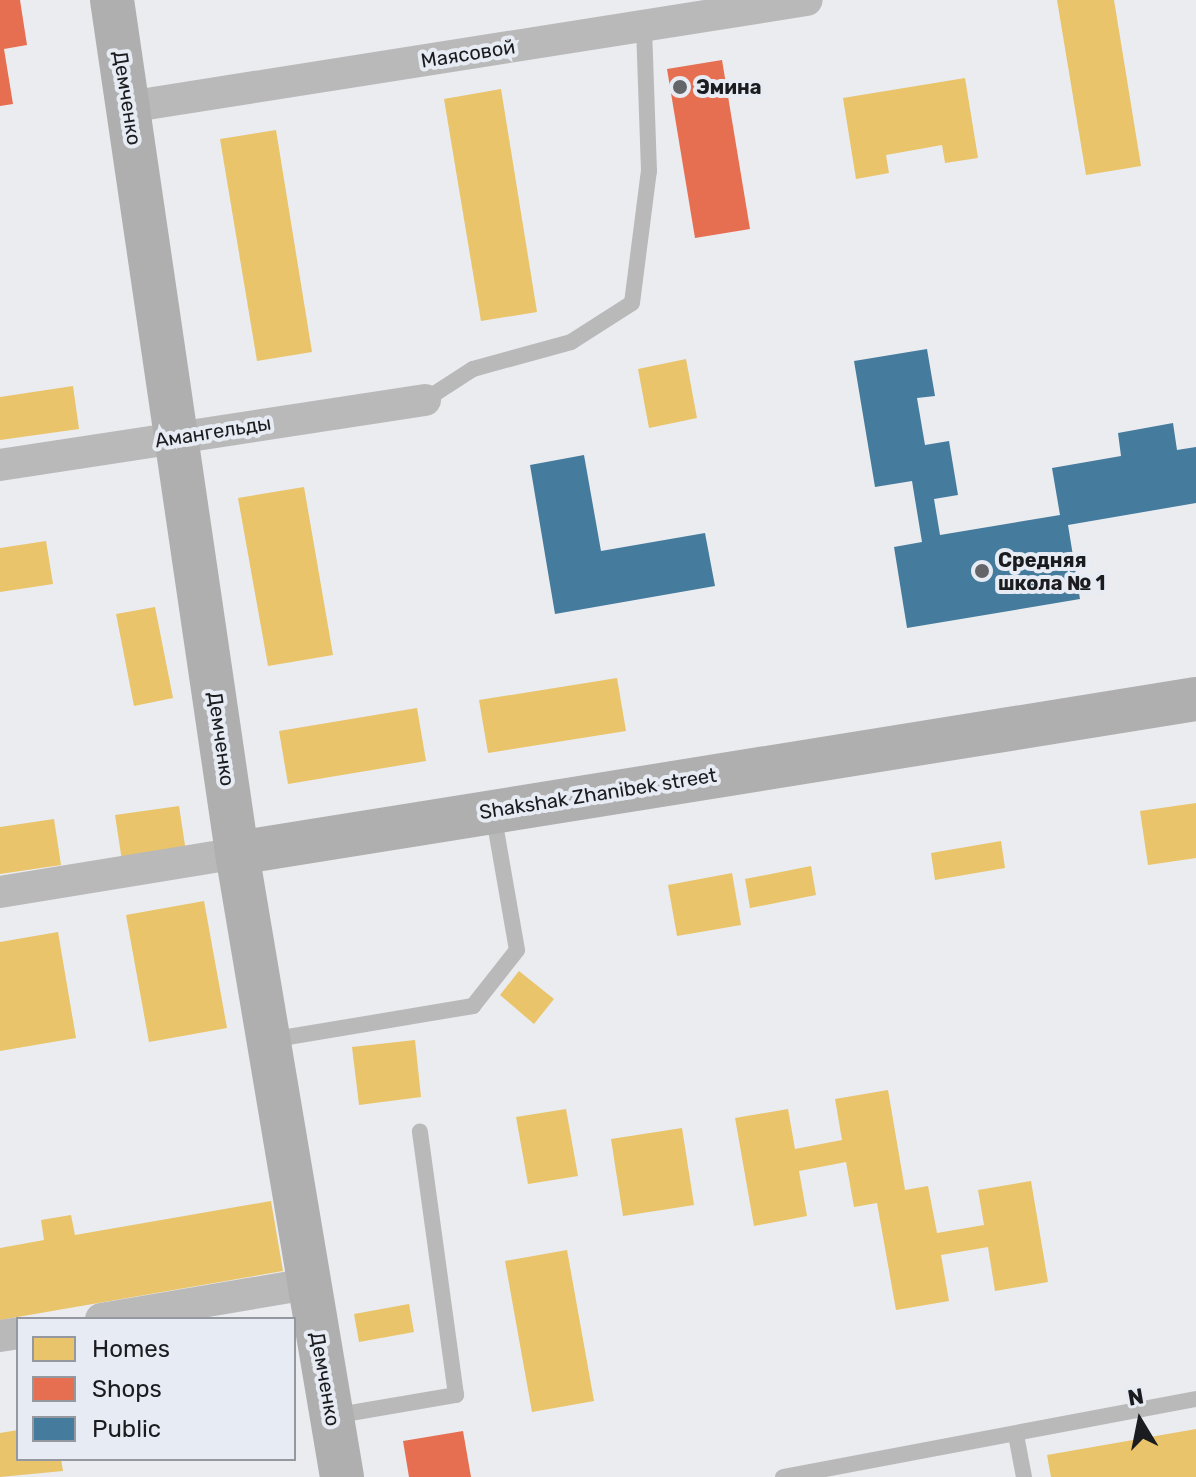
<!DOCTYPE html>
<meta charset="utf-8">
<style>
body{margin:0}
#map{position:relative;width:1196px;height:1477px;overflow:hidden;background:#eaecf0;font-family:Rubik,sans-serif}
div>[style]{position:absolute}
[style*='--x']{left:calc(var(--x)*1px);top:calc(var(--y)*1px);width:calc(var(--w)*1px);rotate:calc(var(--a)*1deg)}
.homes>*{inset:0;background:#e9c46a}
.shops>*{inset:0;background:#e76f51}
.public>*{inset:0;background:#457b9d}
.lane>*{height:16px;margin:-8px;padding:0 8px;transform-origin:8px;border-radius:8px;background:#bab9ba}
.street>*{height:32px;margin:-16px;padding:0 16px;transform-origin:16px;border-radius:16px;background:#bab9ba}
.secondary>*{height:44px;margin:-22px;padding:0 22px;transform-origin:22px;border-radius:22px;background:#b0afaf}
.dots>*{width:22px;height:22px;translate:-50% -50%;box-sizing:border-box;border:4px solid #e7ebf3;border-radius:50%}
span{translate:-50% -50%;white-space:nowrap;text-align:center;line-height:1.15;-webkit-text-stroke:8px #e7ebf3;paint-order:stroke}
.street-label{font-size:20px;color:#1b1c1f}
.poi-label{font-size:20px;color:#1b1c1f;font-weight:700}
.left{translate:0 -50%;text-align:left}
.legend{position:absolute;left:16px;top:1317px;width:280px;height:144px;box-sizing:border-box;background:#e7ebf3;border:2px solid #95989e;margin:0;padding:10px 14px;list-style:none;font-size:24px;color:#1b1c1f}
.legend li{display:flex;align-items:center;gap:16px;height:40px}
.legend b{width:40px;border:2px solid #95989e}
.north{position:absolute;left:1100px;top:1381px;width:80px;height:80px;-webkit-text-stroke:6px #e7ebf3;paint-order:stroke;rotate:350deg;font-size:22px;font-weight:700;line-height:32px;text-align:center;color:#1b1c1f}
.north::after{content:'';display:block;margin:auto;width:28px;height:36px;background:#1b1c1f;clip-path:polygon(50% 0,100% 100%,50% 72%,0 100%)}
</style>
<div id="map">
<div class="homes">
<div style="clip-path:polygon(1057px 0,1114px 0,1141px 166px,1086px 175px)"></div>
<div style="clip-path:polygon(965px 78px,978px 158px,945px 163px,942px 145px,886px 155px,889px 173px,856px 179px,843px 98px)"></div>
<div style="clip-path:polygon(501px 89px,537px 312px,481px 321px,444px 99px)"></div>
<div style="clip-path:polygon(276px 130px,312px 352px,257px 361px,220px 139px)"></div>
<div style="clip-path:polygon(686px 359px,697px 418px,649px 428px,638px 369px)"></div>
<div style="clip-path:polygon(73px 386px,79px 429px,0 440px,0 397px)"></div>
<div style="clip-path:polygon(304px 487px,333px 655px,268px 666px,238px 498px)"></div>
<div style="clip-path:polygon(46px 541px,53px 584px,0 592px,0 548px)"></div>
<div style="clip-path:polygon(155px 607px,173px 698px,134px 706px,116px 614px)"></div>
<div style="clip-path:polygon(617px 678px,626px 731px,488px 753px,479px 700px)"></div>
<div style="clip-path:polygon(417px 708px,426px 761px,288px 784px,279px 731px)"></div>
<div style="clip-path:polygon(1196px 803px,1196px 858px,1148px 865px,1140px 811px)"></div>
<div style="clip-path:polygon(179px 806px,186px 852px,122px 861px,115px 815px)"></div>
<div style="clip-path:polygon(54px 819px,61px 865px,0 874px,0 827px)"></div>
<div style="clip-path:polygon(1001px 841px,1005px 868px,935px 880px,931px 853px)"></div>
<div style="clip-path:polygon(811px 866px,816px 895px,750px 908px,745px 879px)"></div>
<div style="clip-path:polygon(732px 873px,741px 925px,677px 936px,668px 885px)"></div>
<div style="clip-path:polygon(204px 901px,227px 1028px,149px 1042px,126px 915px)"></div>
<div style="clip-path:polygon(58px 932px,76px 1038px,0 1051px,0 942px)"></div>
<div style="clip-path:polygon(519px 971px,554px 999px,534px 1024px,500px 995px)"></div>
<div style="clip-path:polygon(415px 1040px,421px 1097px,359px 1105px,352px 1047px)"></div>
<div style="clip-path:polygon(888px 1090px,905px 1190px,928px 1186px,937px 1233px,984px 1225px,978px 1190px,1031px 1181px,1048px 1282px,995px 1291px,988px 1247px,941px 1255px,949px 1301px,896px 1310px,877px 1203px,854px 1207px,846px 1162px,799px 1171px,807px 1216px,754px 1226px,735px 1118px,788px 1109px,795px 1149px,842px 1140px,835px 1099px)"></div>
<div style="clip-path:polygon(566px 1109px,578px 1176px,528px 1184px,516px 1117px)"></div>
<div style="clip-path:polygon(682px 1128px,694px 1205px,623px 1216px,611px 1139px)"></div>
<div style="clip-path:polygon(271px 1201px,283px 1271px,0 1320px,0 1248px,44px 1240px,41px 1220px,71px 1215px,75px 1235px)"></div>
<div style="clip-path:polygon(567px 1250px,594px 1401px,532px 1412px,505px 1261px)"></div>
<div style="clip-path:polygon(409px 1304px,414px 1332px,359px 1342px,354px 1314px)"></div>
<div style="clip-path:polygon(1196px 1429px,1196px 1477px,1051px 1477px,1047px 1455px)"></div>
<div style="clip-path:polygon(18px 1430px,18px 1459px,61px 1459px,63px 1471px,0 1477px,0 1433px)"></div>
</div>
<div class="shops">
<div style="clip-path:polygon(0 0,20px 0,27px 45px,4px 49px,13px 104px,0 106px)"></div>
<div style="clip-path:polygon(722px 60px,750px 229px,695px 238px,667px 69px)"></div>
<div style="clip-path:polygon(463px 1431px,471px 1477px,409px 1477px,403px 1441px)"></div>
</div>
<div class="public">
<div style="clip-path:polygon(927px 349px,935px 396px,917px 398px,925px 445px,949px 441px,958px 495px,934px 499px,940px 535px,1060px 515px,1052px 468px,1121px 456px,1118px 433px,1173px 423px,1177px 450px,1196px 447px,1196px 503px,1068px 525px,1080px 599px,907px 628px,894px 547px,922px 542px,912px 481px,875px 487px,854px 361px)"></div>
<div style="clip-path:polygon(584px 455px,601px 551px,705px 533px,715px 586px,555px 614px,530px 465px)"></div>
</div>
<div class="lane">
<div style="--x:425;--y:400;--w:57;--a:-32.9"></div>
<div style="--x:473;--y:369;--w:102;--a:-15.4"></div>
<div style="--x:571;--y:342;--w:72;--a:-32.6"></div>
<div style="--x:632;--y:303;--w:133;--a:-82.7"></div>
<div style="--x:649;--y:171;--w:145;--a:-92"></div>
<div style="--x:270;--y:1040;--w:206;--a:-9.5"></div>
<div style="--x:473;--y:1006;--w:71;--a:-51.8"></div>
<div style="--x:517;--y:950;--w:140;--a:-99.9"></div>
<div style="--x:333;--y:1416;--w:125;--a:-9.7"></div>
<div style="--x:456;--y:1395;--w:266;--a:-97.8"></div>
<div style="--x:1016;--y:1435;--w:43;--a:79.2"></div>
<div style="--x:783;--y:1477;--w:420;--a:-10.7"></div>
</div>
<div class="street">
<div style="--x:128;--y:107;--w:687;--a:-8.96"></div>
<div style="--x:0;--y:465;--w:430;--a:-8.7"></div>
<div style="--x:0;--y:892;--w:240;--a:-9.3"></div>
<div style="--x:101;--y:1319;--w:211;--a:-9.6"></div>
<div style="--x:0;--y:1336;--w:18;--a:-9"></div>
</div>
<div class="secondary">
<div style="--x:112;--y:0;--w:862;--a:81.66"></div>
<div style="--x:237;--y:853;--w:633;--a:80.45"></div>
<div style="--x:237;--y:853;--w:971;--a:-9.12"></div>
</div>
<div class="dots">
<div style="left:680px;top:87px;background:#636568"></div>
<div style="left:982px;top:571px;background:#636568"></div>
</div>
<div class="street-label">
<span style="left:468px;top:54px;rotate:-9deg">Маясовой</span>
<span style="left:127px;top:98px;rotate:81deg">Демченко</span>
<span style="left:213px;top:432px;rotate:-9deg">Амангельды</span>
<span style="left:221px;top:739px;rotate:82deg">Демченко</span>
<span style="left:598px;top:794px;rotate:-9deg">Shakshak Zhanibek street</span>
<span style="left:325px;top:1379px;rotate:80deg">Демченко</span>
</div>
<div class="poi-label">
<span class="left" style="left:696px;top:87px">Эмина</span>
<span class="left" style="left:998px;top:572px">Средняя<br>школа № 1</span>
</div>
<ul class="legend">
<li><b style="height:22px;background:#e9c46a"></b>Homes</li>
<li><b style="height:22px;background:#e76f51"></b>Shops</li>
<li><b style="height:22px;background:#457b9d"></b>Public</li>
</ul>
<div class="north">N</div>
</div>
